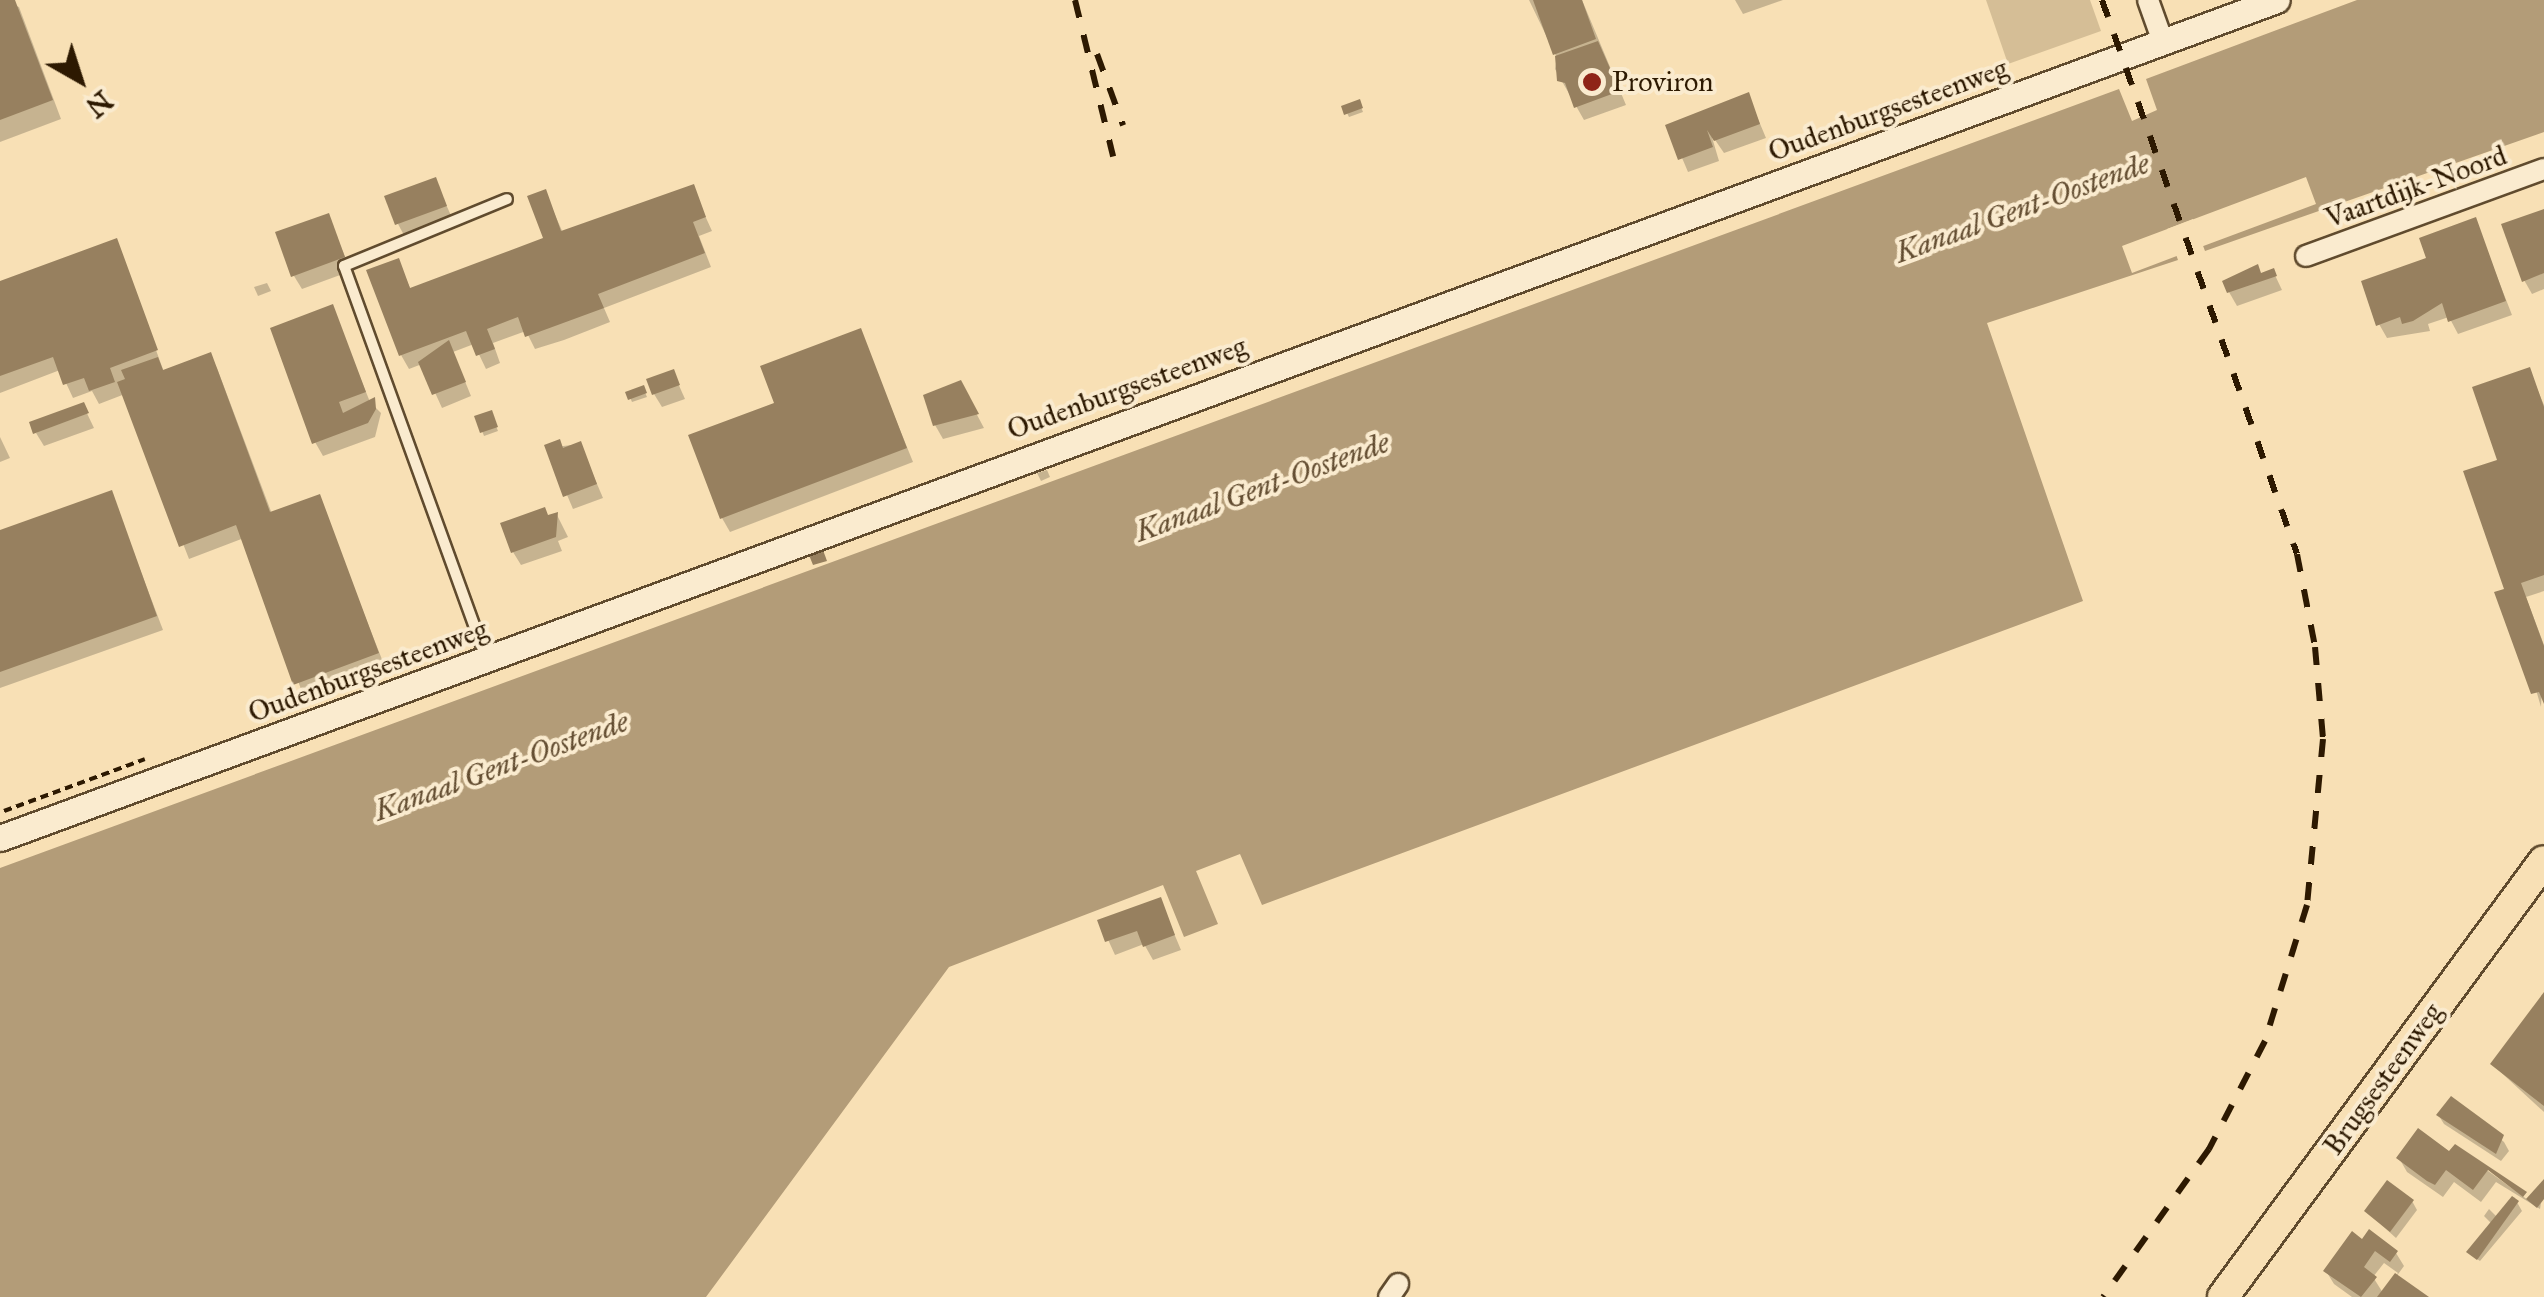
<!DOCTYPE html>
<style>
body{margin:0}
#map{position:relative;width:2544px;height:1297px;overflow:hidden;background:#f8e0b5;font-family:"IM FELL Great Primer",serif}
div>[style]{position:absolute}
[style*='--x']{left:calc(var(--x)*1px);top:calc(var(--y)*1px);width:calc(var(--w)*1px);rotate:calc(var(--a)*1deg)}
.green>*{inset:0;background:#d5be96}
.water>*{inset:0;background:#b39c78}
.pier>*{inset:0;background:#f8e0b5}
.shadow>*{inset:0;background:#0003}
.building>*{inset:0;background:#97805f}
.path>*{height:4px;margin-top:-2px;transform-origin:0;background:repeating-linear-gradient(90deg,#2d1901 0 8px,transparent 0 13px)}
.roads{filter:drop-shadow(2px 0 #604b2e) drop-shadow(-2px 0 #604b2e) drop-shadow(0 2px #604b2e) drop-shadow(0 -2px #604b2e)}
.service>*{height:10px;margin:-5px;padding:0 5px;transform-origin:5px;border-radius:5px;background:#faebcf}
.minor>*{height:20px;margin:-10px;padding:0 10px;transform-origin:10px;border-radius:10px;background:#faebcf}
.tertiary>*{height:25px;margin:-12.5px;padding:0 12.5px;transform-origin:12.5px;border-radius:12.5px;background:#faebcf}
.primary>*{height:30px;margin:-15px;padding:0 15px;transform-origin:15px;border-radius:15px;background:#f8e0b5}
.rail>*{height:6px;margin-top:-3px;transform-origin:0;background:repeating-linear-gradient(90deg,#2d1901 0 18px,transparent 0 36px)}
.dots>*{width:28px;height:28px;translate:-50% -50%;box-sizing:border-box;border:5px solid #faebcf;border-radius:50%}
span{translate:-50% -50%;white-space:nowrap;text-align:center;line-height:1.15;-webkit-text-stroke:8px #faebcf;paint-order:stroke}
.poi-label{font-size:28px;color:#2d1901}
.left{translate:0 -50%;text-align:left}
.street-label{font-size:28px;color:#2d1901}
.water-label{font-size:30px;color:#634d31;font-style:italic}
.north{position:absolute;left:30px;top:30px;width:100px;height:100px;-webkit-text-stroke:8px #faebcf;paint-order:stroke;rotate:141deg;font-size:28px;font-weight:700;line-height:40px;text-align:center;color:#2d1901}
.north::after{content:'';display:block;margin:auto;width:35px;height:45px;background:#2d1901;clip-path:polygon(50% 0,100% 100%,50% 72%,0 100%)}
</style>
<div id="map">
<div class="green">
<div style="clip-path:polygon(1986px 0,2090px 0,2101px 31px,2008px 64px)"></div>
</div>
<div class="water">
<div style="clip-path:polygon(2357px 0,2544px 0,2544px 132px,2205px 251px,2193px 219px,2167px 229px,2178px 260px,1987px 323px,2083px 601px,1262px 905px,1240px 854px,1196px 871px,1218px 924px,1184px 937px,1163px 885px,949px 967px,706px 1297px,0 1297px,0 868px,2119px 89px,2132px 121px,2157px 110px,2146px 79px)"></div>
</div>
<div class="pier">
<div style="clip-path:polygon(2306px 177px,2316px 204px,2198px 248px,2191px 225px,2173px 232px,2182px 254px,2132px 273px,2122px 246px)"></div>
</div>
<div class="shadow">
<div style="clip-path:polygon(0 0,19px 7px,61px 119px,0 142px)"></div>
<div style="clip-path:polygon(1529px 0,1582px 0,1626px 105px,1584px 120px,1555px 69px,1557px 58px)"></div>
<div style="clip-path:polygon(1735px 0,1783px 0,1743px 14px)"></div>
<div style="clip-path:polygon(1748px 95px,1766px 138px,1724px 153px,1711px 134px,1719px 161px,1688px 172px,1669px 127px)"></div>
<div style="clip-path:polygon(1359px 102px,1363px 112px,1349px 117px,1344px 107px)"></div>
<div style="clip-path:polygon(435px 180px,453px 220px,405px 237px,398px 224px)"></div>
<div style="clip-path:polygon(692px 187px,712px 231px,699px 236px,711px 267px,604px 308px,610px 322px,564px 340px,535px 349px,526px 331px,493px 343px,500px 363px,486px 369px,474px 344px,453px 352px,471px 396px,442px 408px,422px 364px,409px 369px,401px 355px,398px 261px,411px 290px,546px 239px,545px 192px,563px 233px)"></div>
<div style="clip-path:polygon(2544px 211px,2544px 289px,2532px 294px,2524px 280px)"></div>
<div style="clip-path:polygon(328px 216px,351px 271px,302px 289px,294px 276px)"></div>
<div style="clip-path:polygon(2475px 220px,2512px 315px,2458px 334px,2449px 317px,2428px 324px,2430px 331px,2387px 338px,2379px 324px,2429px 260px)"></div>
<div style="clip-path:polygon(116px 241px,164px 372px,210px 355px,217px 368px,272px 514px,318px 497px,385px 667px,304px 697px,244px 538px,189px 559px,125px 394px,99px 404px,92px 391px,73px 398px,60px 370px,0 393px,0 284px)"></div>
<div style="clip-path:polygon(2273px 271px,2282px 290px,2237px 306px,2229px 292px)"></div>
<div style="clip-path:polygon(267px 283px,271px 291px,258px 296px,254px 287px)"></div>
<div style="clip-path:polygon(332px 307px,370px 402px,381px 413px,375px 437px,323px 456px,315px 442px)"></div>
<div style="clip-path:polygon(860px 331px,913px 462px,730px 532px,722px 518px)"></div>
<div style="clip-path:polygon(2529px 370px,2544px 405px,2544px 591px,2526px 597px,2544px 645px,2541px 707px,2507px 591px,2500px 461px)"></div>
<div style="clip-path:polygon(673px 372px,685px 399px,662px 407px,654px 394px)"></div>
<div style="clip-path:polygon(960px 383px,984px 428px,943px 439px,935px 425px)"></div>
<div style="clip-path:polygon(643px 388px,647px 397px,632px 402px,628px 393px)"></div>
<div style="clip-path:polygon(83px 405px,94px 428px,44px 446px,36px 433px)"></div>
<div style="clip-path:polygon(492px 416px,498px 431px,484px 436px,477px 418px)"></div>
<div style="clip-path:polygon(0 437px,10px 458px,0 462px)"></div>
<div style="clip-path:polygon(580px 444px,603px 498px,573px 509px,547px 448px)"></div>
<div style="clip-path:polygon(1047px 470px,1050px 477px,1041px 481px,1037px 473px)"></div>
<div style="clip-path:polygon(111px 493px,163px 630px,0 688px,0 532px)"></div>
<div style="clip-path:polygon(557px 515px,568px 537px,558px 541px,562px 551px,521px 565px,513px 552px)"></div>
<div style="clip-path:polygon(1160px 900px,1181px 950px,1153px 960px,1144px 944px,1115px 955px,1100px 922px)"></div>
<div style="clip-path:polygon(2544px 996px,2544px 1112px,2493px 1065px)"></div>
<div style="clip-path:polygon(2452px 1099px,2504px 1142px,2509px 1151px,2501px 1161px,2444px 1124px,2439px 1116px)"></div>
<div style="clip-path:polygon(2455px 1147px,2528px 1200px,2544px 1186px,2540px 1209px,2496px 1182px,2481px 1202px,2454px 1182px,2443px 1197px,2407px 1172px,2399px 1158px,2450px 1154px)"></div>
<div style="clip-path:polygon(2514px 1197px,2522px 1211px,2480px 1261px,2471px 1255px,2493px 1225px,2484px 1216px,2489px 1209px,2498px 1218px)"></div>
<div style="clip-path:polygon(2412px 1201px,2417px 1210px,2396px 1238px,2366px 1211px)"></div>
<div style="clip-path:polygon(evenodd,2363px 1242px,2396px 1253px,2404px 1266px,2396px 1277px,2424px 1297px,2352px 1297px,2334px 1284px,2326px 1271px,2363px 1242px,2384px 1263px,2398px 1273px,2383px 1293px,2373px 1277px,2384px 1263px)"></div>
</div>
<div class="building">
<div style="clip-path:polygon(0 0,15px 0,53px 100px,0 120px)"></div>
<div style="clip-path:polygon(1533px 0,1582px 0,1596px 39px,1553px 55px)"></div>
<div style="clip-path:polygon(1598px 41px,1620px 91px,1574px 108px,1565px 83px,1557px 81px,1555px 56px)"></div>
<div style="clip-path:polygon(1749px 92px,1760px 124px,1714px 141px,1707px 130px,1713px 147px,1678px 160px,1665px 125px)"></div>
<div style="clip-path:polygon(1360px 99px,1363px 108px,1344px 115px,1341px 106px)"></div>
<div style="clip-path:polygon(436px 177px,447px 206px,395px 225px,384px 196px)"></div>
<div style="clip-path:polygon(694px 184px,706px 217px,693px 222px,705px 253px,598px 294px,604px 308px,555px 326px,525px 337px,518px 317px,487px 329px,495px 349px,476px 356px,466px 331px,399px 356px,366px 270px,399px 258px,410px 288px,543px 238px,527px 196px,546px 189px,561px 231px)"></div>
<div style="clip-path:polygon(2544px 209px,2544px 273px,2522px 282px,2501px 224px)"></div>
<div style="clip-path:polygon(329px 213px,345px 257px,291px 277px,275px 232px)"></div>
<div style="clip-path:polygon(2476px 217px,2506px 301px,2448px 322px,2442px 303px,2413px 321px,2402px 324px,2400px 317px,2376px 326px,2361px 281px,2426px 258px,2419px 238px)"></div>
<div style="clip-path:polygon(117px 238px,158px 350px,110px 368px,115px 382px,89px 391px,84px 378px,63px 385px,53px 357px,0 376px,0 281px)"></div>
<div style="clip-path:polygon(2258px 264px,2261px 273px,2274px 268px,2277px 276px,2227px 293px,2222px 281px)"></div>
<div style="clip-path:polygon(333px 304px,366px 392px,339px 402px,343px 413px,375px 397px,376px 409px,368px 423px,312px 444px,270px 328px)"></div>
<div style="clip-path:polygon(861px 328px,907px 448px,720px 519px,688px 435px,774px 403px,760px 366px)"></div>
<div style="clip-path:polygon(449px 340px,466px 382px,432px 395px,418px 362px)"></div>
<div style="clip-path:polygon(211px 352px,270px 512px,320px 494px,379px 653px,293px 685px,236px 525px,179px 547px,117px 382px,125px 379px,121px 370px,158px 357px,163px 370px)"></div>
<div style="clip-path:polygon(2530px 367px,2544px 407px,2544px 575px,2521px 583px,2544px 646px,2544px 704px,2539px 692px,2531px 694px,2494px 592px,2504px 589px,2463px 471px,2497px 460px,2472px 387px)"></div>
<div style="clip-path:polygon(674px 369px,680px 385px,652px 395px,646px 379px)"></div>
<div style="clip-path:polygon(961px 380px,979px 414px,933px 426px,923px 395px)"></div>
<div style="clip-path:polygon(644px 385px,647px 393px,628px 400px,625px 392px)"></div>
<div style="clip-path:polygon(84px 402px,89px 413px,33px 434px,29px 422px)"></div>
<div style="clip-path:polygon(492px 410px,498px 427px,480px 433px,474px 416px)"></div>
<div style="clip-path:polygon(560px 439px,563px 448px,581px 441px,597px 484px,563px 497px,544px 445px)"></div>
<div style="clip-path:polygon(112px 490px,157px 616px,0 672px,0 530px)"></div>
<div style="clip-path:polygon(545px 507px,548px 515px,558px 512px,556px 537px,511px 553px,500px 523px)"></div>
<div style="clip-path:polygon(823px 550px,827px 561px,813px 565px,809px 555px)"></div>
<div style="clip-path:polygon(1161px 897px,1175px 935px,1143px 947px,1137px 931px,1105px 942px,1097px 920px)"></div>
<div style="clip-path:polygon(2544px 992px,2544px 1106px,2490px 1064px)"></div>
<div style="clip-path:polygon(2451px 1096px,2504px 1135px,2496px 1154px,2436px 1115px)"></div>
<div style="clip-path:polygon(2418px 1128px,2449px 1151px,2455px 1144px,2527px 1192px,2523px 1197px,2488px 1170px,2473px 1190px,2446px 1170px,2435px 1185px,2427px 1181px,2396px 1158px)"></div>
<div style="clip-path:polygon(2544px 1179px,2544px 1199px,2537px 1208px,2526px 1199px)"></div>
<div style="clip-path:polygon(2387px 1180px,2414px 1200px,2390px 1232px,2364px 1211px)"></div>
<div style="clip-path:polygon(2512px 1196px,2519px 1201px,2477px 1260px,2466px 1252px)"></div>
<div style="clip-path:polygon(2369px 1229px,2398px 1251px,2390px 1262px,2375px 1251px,2364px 1267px,2377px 1277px,2361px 1297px,2323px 1271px,2352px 1231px,2362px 1239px)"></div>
<div style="clip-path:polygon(2395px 1273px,2429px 1297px,2377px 1297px)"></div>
</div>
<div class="path">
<div style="--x:4;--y:811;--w:150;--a:-20.2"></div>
</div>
<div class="roads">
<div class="service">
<div style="--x:486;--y:658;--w:417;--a:-109.9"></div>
<div style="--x:344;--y:266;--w:176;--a:-22.3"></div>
</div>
<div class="minor">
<div style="--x:2148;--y:0;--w:45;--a:70.3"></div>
<div style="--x:2306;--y:256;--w:253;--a:-20.1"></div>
<div style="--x:1389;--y:1297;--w:16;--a:-55"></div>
</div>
<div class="tertiary">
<div style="--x:0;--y:838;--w:2426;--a:-20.21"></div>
</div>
<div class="primary">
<div style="--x:2223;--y:1297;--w:541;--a:-53.64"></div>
</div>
</div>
<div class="rail">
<div style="--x:1075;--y:0;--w:161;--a:76.3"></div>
<div style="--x:2102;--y:0;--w:587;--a:70.61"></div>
<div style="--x:2297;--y:554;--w:95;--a:79"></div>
<div style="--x:2315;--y:647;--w:92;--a:85"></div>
<div style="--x:2323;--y:739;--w:167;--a:95.5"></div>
<div style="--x:2307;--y:905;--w:142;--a:107.2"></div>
<div style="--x:2265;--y:1041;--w:122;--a:117.4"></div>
<div style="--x:2209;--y:1149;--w:182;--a:125.6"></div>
<div style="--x:1097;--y:54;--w:76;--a:69.9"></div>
</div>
<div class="dots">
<div style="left:1592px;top:82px;background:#8f2418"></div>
</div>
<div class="poi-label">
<span class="left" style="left:1612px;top:82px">Proviron</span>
</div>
<div class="street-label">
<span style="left:1888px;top:110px;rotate:-20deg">Oudenburgsesteenweg</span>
<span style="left:2416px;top:187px;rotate:-20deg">Vaartdijk-Noord</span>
<span style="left:1127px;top:388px;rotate:-20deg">Oudenburgsesteenweg</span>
<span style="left:368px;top:671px;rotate:-20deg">Oudenburgsesteenweg</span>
<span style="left:2383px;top:1079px;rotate:-54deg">Brugsesteenweg</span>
</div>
<div class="water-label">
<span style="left:2022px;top:208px;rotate:-20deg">Kanaal Gent-Oostende</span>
<span style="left:1262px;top:487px;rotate:-20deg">Kanaal Gent-Oostende</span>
<span style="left:501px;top:766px;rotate:-20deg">Kanaal Gent-Oostende</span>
</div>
<div class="north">N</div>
</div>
